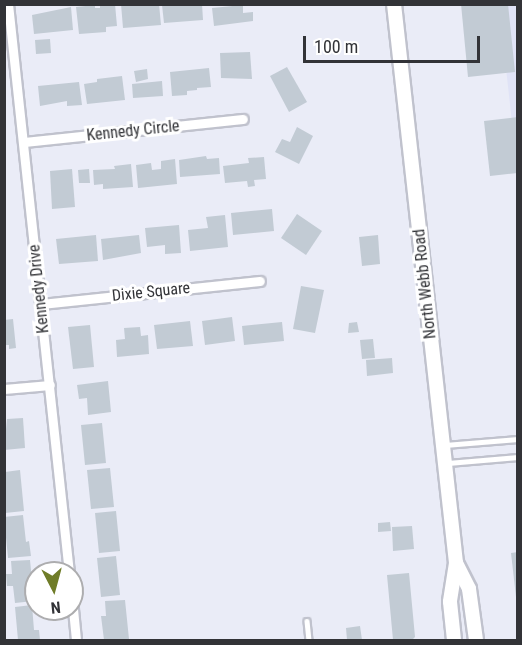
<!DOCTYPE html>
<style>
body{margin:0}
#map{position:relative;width:522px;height:645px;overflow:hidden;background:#eaecf7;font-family:"Roboto Condensed",sans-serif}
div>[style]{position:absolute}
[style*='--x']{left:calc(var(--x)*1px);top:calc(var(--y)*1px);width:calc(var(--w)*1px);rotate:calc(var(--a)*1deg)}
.built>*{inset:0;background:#e0e3f6}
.building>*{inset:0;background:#c2cbd4}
.roads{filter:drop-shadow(2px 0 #c0c2cd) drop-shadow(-2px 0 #c0c2cd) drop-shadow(0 2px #c0c2cd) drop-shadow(0 -2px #c0c2cd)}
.lane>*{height:4.5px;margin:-2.25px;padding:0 2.25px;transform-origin:2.25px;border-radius:2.25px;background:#fff}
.street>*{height:9px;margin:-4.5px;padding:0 4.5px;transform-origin:4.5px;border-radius:4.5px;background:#fff}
.secondary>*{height:14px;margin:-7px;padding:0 7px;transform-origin:7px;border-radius:7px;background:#fff}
span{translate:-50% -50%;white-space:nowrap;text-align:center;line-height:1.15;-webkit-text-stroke:6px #fff;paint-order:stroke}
.street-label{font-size:16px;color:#323337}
.frame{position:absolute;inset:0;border:6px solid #323337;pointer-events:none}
.north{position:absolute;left:24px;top:561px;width:60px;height:60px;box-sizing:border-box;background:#fff;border:2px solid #adadaf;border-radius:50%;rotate:174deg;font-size:16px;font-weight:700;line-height:24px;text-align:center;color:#323337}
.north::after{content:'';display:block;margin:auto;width:21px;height:27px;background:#6f7c28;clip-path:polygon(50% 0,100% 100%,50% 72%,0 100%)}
.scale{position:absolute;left:303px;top:36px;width:177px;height:27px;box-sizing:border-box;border:3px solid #323337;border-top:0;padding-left:8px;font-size:18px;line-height:21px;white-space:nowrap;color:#323337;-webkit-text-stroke:4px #fff;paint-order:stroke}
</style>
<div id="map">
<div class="built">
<div style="clip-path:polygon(499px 5px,517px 5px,517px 169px,517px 168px)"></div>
</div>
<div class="building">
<div style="clip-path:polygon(115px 4px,117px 26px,106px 27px,106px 32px,79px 34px,76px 7px,95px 5px,95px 8px,100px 8px,100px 5px)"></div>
<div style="clip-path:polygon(121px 4px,159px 4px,161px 25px,123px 28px)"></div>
<div style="clip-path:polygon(202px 4px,203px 20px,164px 23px,162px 5px)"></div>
<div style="clip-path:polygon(461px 4px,508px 4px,515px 72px,468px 77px)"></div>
<div style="clip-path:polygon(243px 5px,243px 13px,253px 12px,253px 21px,214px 26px,212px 8px)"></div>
<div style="clip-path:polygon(71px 7px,73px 30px,34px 34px,32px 15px)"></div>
<div style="clip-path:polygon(50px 39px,51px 53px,36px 54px,35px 40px)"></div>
<div style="clip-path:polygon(250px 52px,252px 79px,221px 78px,220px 53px)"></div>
<div style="clip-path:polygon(287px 67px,307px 102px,289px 112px,270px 76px)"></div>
<div style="clip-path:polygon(209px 68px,211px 87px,197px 88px,197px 90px,187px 91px,187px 95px,172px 96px,170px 72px)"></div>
<div style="clip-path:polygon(147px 69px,148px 79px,136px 82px,134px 71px)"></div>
<div style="clip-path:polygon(122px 76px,125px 100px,87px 104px,84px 84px,97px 82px,97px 79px)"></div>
<div style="clip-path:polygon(162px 81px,163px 96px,133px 98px,132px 84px)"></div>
<div style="clip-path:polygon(79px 82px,82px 105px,67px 106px,67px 101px,40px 106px,38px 86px)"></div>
<div style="clip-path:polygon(518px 117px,518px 173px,490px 176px,484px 121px)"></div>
<div style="clip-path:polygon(297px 127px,313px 136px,299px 164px,275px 152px,282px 139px,290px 142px)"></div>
<div style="clip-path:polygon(206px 156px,207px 159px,219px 158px,220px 174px,180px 177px,179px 160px)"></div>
<div style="clip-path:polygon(264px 157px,266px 179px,254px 180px,255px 186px,248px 187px,247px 181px,225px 183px,223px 166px,249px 163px,248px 158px)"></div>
<div style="clip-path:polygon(175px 159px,177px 184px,138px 188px,136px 165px,151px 163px,152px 170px,161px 169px,161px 161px)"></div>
<div style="clip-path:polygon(131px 164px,133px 187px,103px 189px,103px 184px,94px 185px,93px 170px,115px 169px,114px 166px)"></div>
<div style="clip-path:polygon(72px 169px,75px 207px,52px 209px,50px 171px)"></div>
<div style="clip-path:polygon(89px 169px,90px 183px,79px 183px,78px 170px)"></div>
<div style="clip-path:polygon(272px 209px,274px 231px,233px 235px,231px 213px)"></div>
<div style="clip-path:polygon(297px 214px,322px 231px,306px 255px,281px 238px)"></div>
<div style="clip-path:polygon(225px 215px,228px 247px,190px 251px,188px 230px,208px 228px,206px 217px)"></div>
<div style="clip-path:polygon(179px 225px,181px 253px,165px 254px,165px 245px,147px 247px,145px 228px)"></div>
<div style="clip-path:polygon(96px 235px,98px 261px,59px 264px,56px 239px)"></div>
<div style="clip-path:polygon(139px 235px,141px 253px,103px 260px,101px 239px)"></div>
<div style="clip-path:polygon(378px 235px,380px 264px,362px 266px,359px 237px)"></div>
<div style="clip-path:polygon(301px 286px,324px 290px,315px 333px,293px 329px)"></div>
<div style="clip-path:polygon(232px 317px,235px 341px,205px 345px,202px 321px)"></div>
<div style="clip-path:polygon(13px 319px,16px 348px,9px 349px,9px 345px,4px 345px,4px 320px)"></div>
<div style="clip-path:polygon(190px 321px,193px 346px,157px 349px,154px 325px)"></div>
<div style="clip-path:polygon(282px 322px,284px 341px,244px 345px,242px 326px)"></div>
<div style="clip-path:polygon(357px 322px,359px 332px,348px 333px,349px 323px)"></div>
<div style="clip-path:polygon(90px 325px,94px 367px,73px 369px,68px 327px)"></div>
<div style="clip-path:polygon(140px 327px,141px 336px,148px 335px,149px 354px,117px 357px,116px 340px,125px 339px,124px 328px)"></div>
<div style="clip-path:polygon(373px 339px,375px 358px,362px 359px,360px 340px)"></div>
<div style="clip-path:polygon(392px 358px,393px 373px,367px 376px,366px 360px)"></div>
<div style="clip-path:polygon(108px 381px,111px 412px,88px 415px,87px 398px,79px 399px,77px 385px)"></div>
<div style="clip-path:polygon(23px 418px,25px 448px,4px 450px,7px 419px)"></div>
<div style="clip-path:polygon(102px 423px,106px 463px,85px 465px,81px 425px)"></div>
<div style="clip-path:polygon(110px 468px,114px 507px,91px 509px,87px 470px)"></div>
<div style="clip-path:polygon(20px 470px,24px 511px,5px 513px,5px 472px)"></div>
<div style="clip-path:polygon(116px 511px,120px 551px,99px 553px,95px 513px)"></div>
<div style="clip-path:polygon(23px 515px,26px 542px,29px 541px,31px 556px,8px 558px,4px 517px)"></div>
<div style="clip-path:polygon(390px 522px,391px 531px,378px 532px,378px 523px)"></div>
<div style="clip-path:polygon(412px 526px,414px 549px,393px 551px,392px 527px)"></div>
<div style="clip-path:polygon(518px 552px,518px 597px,516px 597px,511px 553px)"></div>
<div style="clip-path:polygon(116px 556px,120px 595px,101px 597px,97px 558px)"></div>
<div style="clip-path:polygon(30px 560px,34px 601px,15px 603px,13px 586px,7px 586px,6px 574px,12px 574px,11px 561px)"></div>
<div style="clip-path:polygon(409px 573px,415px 637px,412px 640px,393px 640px,387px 575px)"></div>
<div style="clip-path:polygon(125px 600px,129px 639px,104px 640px,101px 616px,106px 616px,105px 601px)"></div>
<div style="clip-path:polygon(32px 605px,34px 630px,39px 630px,40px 640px,18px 640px,15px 607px)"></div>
<div style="clip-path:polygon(360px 626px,362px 640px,347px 640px,346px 628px)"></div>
</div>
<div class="roads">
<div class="lane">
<div style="--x:445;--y:445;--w:73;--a:-4.7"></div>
<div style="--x:448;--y:463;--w:70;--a:-4.9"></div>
<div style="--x:307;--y:621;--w:19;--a:84"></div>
</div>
<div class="street">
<div style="--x:8;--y:4;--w:572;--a:83.88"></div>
<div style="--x:24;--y:142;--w:220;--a:-6"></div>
<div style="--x:41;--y:304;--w:220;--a:-6"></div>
<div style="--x:4;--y:389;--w:46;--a:-5"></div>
<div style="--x:72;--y:599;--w:41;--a:84.4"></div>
</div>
<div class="secondary">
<div style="--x:394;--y:4;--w:562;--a:83.67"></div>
<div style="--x:456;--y:563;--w:39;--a:99"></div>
<div style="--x:450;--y:602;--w:38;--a:84"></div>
<div style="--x:456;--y:563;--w:29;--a:63"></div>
<div style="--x:469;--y:589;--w:51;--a:82.2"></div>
</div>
</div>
<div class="street-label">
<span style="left:133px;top:131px;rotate:-6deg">Kennedy Circle</span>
<span style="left:425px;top:284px;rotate:-96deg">North Webb Road</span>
<span style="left:39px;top:289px;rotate:-96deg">Kennedy Drive</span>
<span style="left:151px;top:292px;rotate:-6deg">Dixie Square</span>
</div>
<div class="frame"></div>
<div class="north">N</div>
<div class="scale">100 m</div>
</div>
